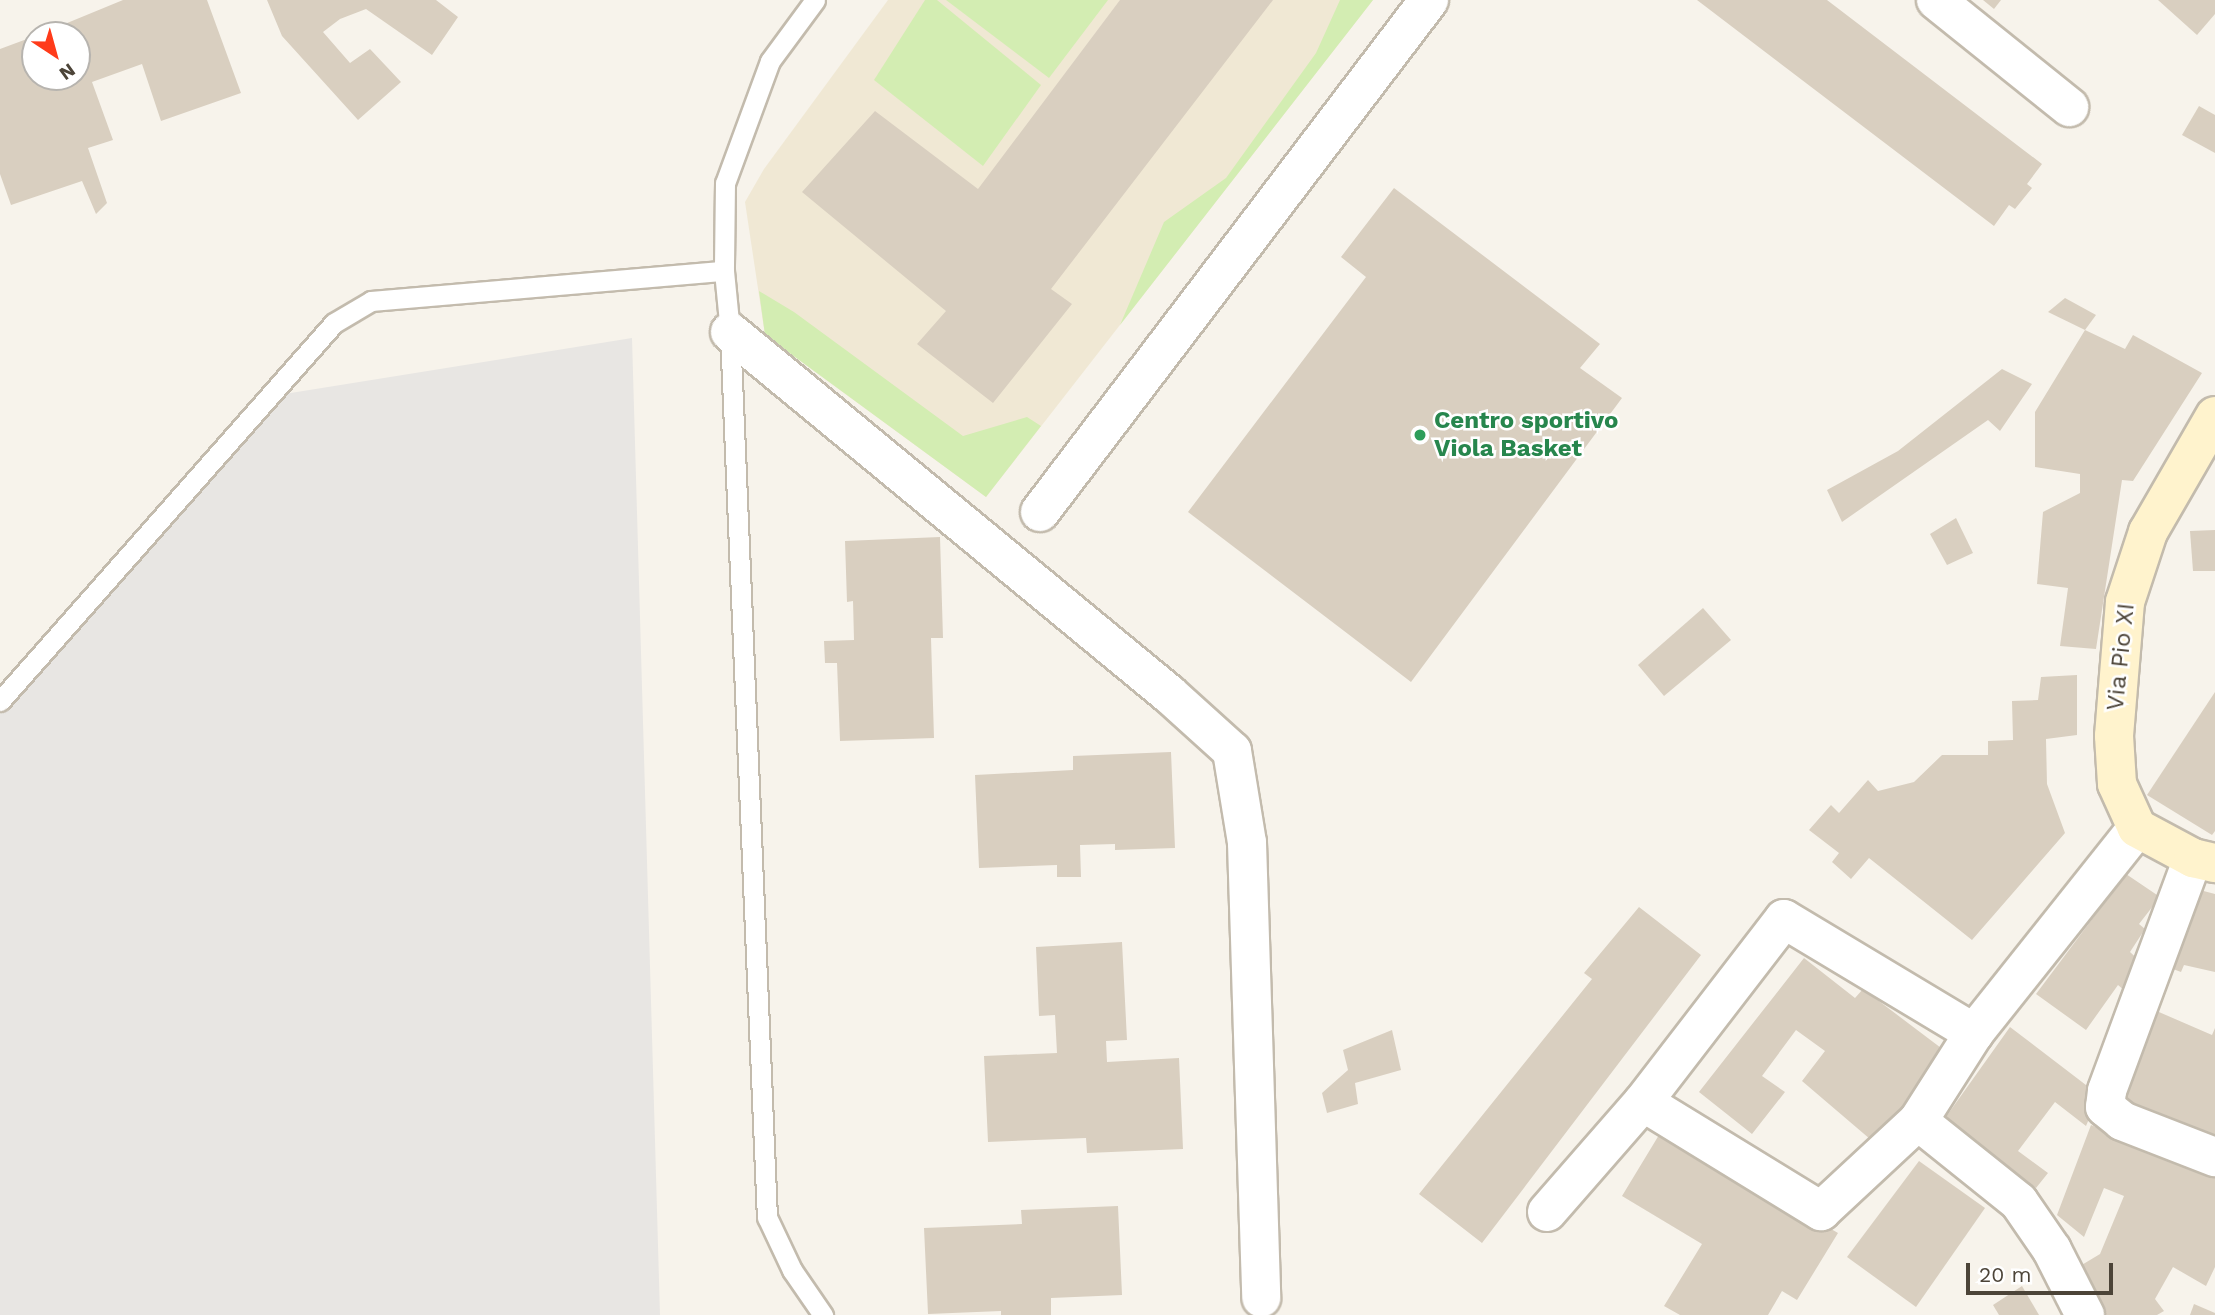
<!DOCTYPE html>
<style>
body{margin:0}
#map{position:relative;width:2215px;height:1315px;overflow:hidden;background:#f7f3eb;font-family:"Work Sans",sans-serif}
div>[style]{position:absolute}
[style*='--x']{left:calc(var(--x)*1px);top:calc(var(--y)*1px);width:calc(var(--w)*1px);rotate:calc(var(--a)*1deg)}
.education>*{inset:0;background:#f0e8d4}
.green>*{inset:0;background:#d3edb2}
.parking>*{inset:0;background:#e8e6e3}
.building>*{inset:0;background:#d9cfc0}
.roads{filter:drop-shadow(2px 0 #c3bbad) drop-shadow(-2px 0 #c3bbad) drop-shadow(0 2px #c3bbad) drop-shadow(0 -2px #c3bbad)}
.lane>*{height:19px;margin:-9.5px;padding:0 9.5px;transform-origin:9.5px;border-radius:9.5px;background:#fff}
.street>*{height:38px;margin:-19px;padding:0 19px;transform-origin:19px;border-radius:19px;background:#fff}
.secondary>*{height:38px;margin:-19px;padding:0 19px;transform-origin:19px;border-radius:19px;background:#fff3cd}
.dots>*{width:19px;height:19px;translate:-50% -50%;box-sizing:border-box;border:4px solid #fff;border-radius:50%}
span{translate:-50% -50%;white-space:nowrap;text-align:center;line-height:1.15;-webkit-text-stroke:5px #fff;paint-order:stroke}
.leisure-label{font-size:24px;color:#27864d;font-weight:700}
.left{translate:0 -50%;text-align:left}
.street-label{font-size:24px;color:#4c4438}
.north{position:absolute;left:21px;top:21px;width:70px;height:70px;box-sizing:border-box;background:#fff;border:2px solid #b7b4af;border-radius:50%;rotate:144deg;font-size:19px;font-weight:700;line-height:28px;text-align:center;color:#4c4438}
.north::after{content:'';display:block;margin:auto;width:24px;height:32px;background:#ff3b1a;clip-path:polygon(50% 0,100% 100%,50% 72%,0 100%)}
.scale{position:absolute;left:1966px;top:1263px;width:147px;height:32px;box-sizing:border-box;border:4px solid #4c4438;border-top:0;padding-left:9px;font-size:21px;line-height:24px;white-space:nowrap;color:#4c4438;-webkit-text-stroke:5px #fff;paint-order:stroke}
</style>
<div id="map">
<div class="education">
<div style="clip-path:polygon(888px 0,1373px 0,986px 497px,765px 335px,745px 202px,764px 169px)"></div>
</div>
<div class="green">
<div style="clip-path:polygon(925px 0,937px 0,1041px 85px,983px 166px,874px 80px)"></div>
<div style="clip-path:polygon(946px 0,1108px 0,1049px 78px)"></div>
<div style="clip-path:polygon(1340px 0,1373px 0,1120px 325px,1164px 222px,1226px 178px,1316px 53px)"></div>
<div style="clip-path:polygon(759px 291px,794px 312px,963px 436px,1027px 417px,1041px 426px,986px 497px,765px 335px)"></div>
</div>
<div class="parking">
<div style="clip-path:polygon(632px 338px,660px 1315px,0 1315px,0 714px,272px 396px)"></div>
</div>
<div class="building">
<div style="clip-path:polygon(123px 0,207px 0,241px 93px,161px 121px,142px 64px,92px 82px,113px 140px,88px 148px,107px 203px,96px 214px,82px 181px,11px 205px,0 174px,0 49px,35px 36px,35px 77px,77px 77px,77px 35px,38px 35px)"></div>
<div style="clip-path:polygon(267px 0,436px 0,458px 17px,432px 55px,366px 9px,340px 19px,323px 32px,350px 63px,370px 49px,401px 82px,358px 120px,282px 36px)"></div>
<div style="clip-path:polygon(1120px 0,1273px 0,1051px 289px,1072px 304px,993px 403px,917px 344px,946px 311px,802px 192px,875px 111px,978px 189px)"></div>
<div style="clip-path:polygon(1697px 0,1827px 0,2042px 164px,2027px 184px,2032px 188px,2015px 209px,2009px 205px,1994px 226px)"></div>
<div style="clip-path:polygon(1983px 0,2001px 0,1994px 9px)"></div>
<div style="clip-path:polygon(2158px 0,2215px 0,2215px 14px,2197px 35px)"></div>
<div style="clip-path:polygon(2199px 106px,2215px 115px,2215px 153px,2182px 135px)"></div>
<div style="clip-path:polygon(1394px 188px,1600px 344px,1580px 368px,1622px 398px,1411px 682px,1188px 512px,1366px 277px,1341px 257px)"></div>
<div style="clip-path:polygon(2065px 298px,2096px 315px,2085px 330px,2048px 312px)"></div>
<div style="clip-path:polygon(2085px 330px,2125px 349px,2133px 335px,2202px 373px,2133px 481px,2122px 480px,2096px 649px,2060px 646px,2068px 588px,2037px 584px,2043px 512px,2080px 493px,2080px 474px,2035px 467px,2035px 412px)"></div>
<div style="clip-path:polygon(2002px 369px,2032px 384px,2000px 431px,1988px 420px,1842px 522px,1827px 490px,1898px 451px)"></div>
<div style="clip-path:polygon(1956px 518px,1973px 553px,1947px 565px,1930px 534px)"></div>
<div style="clip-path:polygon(2215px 530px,2215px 571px,2193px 571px,2190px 531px)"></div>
<div style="clip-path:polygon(940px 537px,943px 638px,931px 638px,934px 738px,840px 741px,837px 663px,825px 663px,824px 641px,854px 640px,853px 601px,847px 602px,845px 541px)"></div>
<div style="clip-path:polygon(1703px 608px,1731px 640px,1664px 696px,1638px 665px)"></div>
<div style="clip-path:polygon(2077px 675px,2077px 735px,2046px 739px,2047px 784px,2065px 833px,1972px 940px,1869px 858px,1851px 879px,1832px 862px,1839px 853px,1809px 830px,1831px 805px,1839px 813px,1868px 780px,1878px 791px,1914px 782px,1942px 755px,1988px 755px,1988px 741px,2013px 740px,2012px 701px,2038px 700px,2041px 677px)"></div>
<div style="clip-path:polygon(2215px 692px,2215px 831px,2212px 835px,2147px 795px)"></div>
<div style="clip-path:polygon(1171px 752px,1175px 848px,1115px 850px,1115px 844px,1080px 845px,1081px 877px,1057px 877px,1057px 865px,979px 868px,975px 775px,1073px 770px,1073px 756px)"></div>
<div style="clip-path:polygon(2126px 874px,2160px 897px,2139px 924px,2145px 929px,2130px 952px,2144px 965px,2125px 991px,2118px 985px,2086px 1030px,2036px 994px)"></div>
<div style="clip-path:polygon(2196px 889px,2215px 894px,2215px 972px,2184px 965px,2181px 972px,2165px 966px)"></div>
<div style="clip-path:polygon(1639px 907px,1701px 955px,1482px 1243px,1419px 1194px,1592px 979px,1584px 973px)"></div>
<div style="clip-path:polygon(1122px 942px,1127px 1040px,1106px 1041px,1107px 1062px,1179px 1058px,1183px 1149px,1087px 1153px,1086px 1138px,988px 1142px,984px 1056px,1057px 1053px,1055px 1015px,1039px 1016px,1036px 947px)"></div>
<div style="clip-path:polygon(1804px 958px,1855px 998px,1863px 989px,1949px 1054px,1877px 1145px,1802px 1081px,1825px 1051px,1796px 1030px,1762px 1076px,1785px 1092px,1752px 1134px,1699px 1092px)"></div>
<div style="clip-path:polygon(2152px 1009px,2212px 1035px,2215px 1028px,2215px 1139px,2117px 1098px)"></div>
<div style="clip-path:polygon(2010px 1027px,2099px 1095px,2086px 1126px,2055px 1102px,2018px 1151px,2048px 1173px,2036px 1188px,1943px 1121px)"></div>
<div style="clip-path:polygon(1392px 1030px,1401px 1070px,1355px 1083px,1358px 1104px,1327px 1113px,1322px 1093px,1348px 1070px,1343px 1050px)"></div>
<div style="clip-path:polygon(2091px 1125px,2215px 1177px,2215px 1267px,2206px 1286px,2173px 1267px,2155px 1299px,2164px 1311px,2157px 1315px,2105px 1315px,2080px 1266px,2100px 1254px,2124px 1196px,2104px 1188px,2084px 1237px,2057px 1215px)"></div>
<div style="clip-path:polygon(1662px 1130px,1838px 1233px,1797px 1300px,1782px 1291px,1768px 1315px,1680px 1315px,1664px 1306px,1702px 1244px,1622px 1196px)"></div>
<div style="clip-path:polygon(1919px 1161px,1985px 1208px,1916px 1307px,1847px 1257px)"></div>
<div style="clip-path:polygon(1118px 1206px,1122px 1295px,1051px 1298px,1051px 1315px,1001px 1315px,1001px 1311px,928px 1314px,924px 1228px,1022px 1224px,1021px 1210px)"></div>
<div style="clip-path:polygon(2022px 1286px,2039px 1315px,1999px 1315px,1993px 1305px)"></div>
<div style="clip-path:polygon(2194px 1304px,2215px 1313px,2215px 1315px,2190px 1315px)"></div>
</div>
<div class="roads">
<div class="lane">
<div style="--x:815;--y:0;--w:76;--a:126.4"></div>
<div style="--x:770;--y:61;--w:130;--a:110.2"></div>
<div style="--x:725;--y:183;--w:88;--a:90.7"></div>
<div style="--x:724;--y:271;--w:61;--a:84.4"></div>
<div style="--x:730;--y:332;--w:886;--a:87.61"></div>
<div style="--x:767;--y:1217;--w:59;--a:64.7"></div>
<div style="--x:792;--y:1270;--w:55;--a:55.4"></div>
<div style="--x:0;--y:701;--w:504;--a:-48.54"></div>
<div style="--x:334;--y:323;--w:43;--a:-30.7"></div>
<div style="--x:371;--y:301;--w:354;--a:-4.9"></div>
</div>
<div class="street">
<div style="--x:1936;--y:0;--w:171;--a:38.8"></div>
<div style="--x:730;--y:332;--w:569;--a:39.51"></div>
<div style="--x:1169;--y:694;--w:85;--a:42.1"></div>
<div style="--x:1232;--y:751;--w:93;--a:80.7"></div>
<div style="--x:1247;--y:843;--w:455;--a:88.2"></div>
<div style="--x:1040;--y:512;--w:643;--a:-52.77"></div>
<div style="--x:2193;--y:858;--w:248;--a:110.3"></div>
<div style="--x:2107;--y:1091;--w:16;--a:97"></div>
<div style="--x:2105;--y:1107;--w:22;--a:39"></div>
<div style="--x:2122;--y:1121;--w:100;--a:21.2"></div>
<div style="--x:1643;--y:1102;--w:209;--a:31.5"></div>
<div style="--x:1821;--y:1211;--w:132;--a:-42.9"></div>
<div style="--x:1918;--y:1121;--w:104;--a:-57.5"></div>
<div style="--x:1974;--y:1033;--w:262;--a:-51.5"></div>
<div style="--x:1918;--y:1121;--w:129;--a:38.7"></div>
<div style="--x:2019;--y:1202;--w:58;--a:55.5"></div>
<div style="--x:2052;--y:1250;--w:73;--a:63.1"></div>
<div style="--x:1547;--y:1212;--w:146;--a:-48.9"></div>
<div style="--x:1643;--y:1102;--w:231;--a:-52.4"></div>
<div style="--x:1784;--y:919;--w:222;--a:31"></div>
</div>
<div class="secondary">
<div style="--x:2215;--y:416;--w:134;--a:120"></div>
<div style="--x:2148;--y:532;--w:74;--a:108.2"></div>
<div style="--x:2125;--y:602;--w:134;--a:94.7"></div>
<div style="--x:2114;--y:736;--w:48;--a:86.4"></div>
<div style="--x:2117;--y:784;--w:48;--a:65.6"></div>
<div style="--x:2137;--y:828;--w:64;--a:28.2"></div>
<div style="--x:2193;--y:858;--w:23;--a:13"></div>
</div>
</div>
<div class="dots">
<div style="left:1420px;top:435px;background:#2e9e5b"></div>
</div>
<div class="leisure-label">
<span class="left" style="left:1434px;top:435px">Centro sportivo<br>Viola Basket</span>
</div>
<div class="street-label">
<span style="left:2121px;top:657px;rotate:-84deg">Via Pio XI</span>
</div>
<div class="north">N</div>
<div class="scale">20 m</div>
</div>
